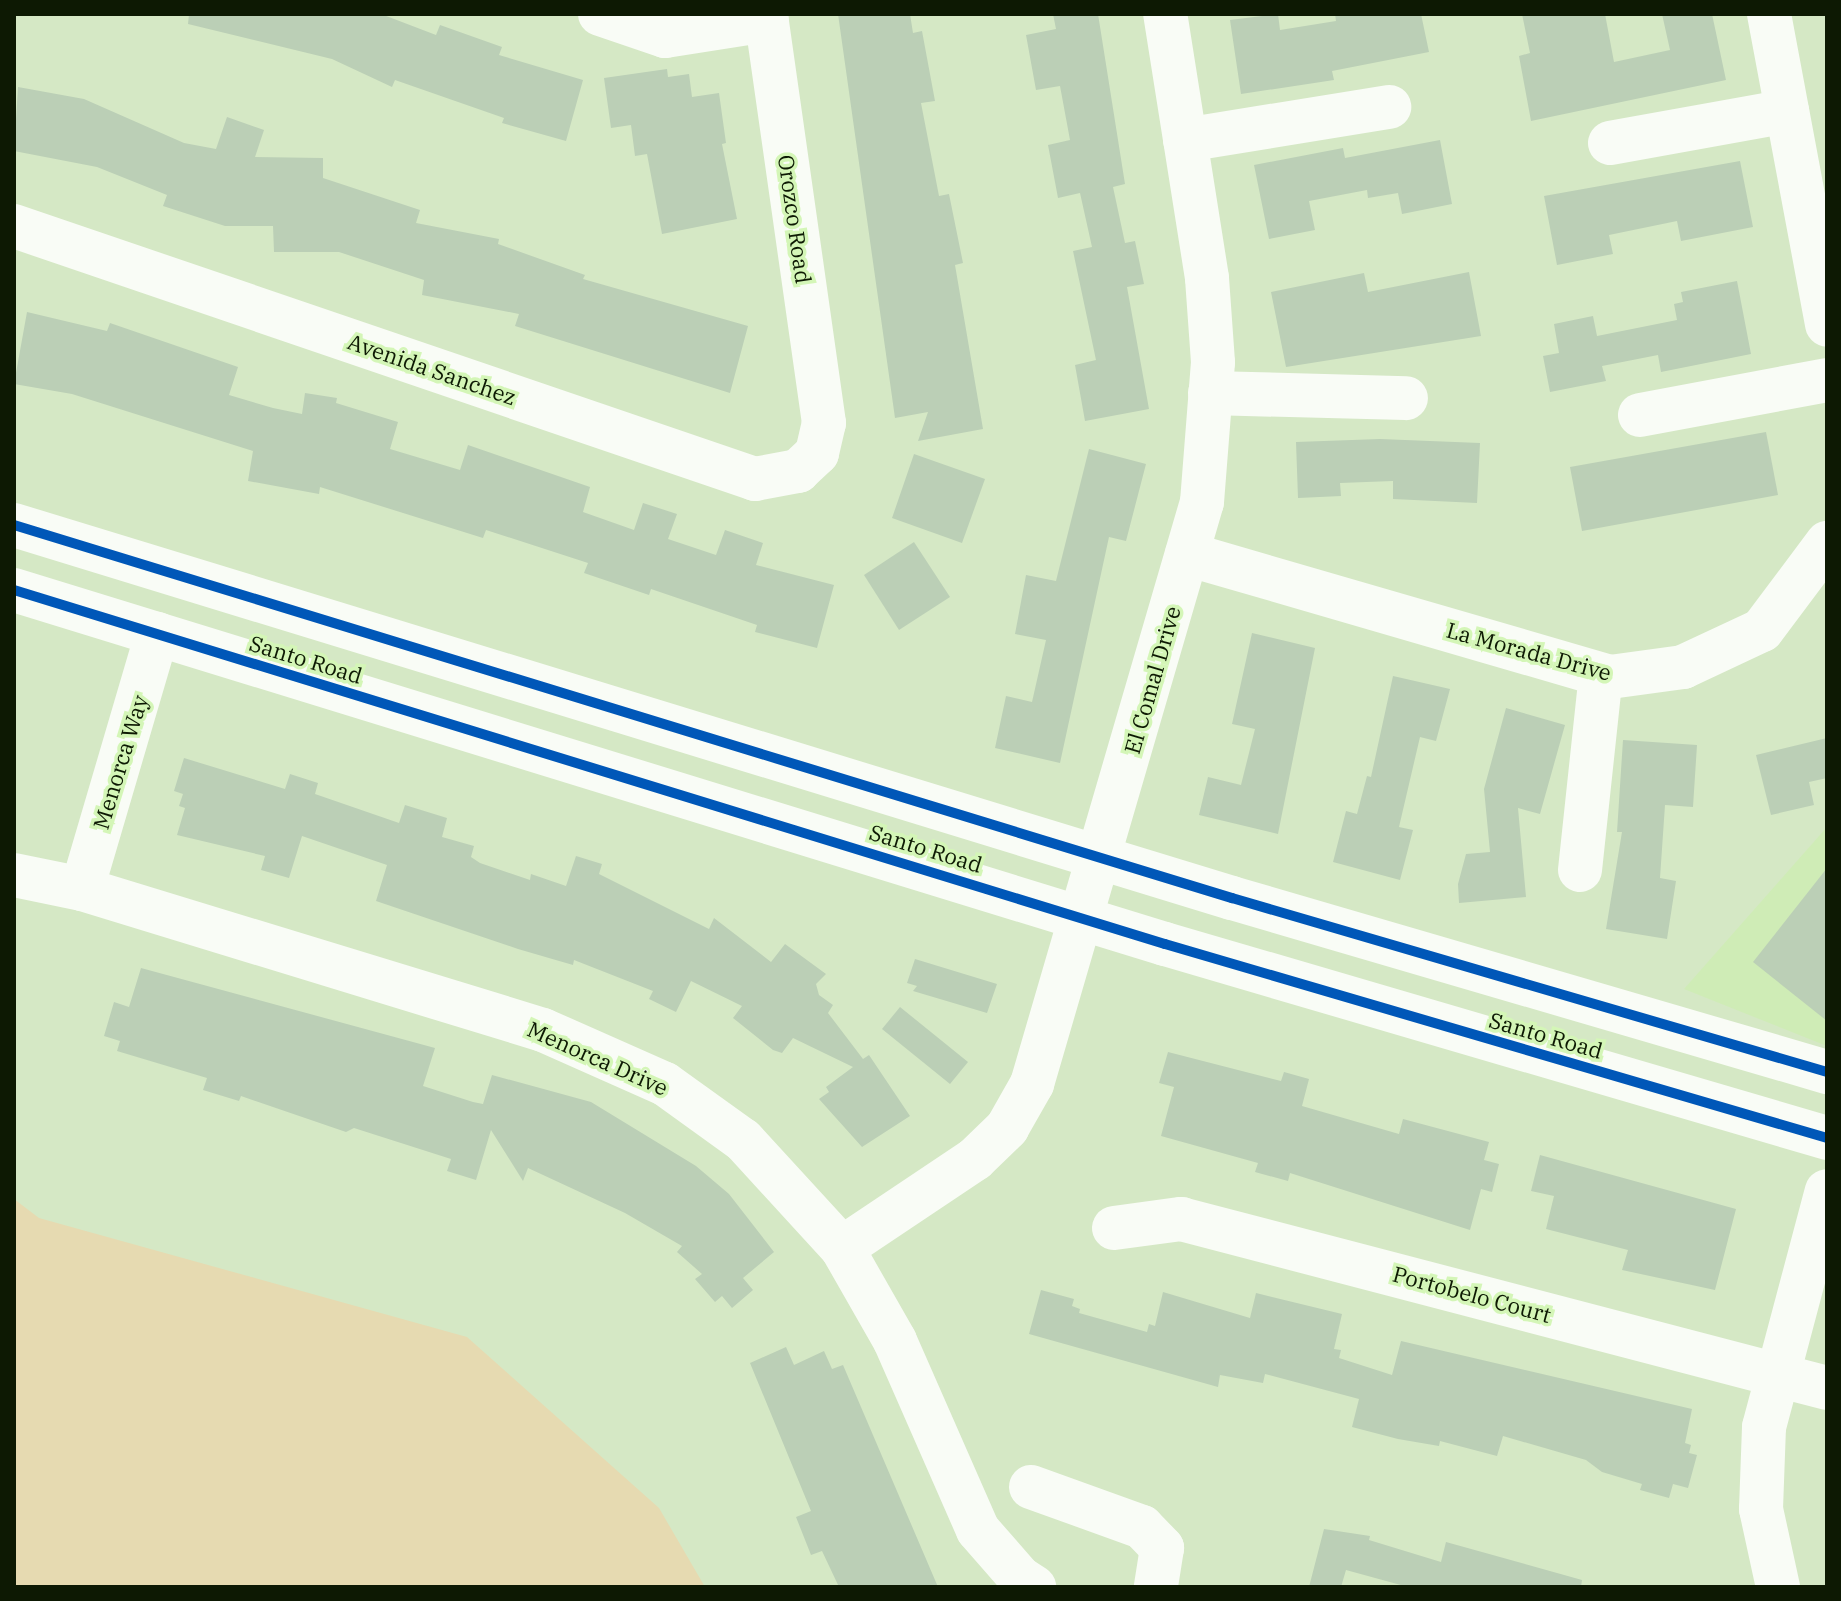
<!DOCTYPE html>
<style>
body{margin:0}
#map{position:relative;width:1841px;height:1601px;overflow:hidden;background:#d5e8c5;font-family:"IBM Plex Serif",serif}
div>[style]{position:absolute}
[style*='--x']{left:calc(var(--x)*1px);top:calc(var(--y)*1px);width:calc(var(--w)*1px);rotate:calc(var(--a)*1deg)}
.built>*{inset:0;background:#cfecb6}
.green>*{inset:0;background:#e6dab1}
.building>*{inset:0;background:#bbcfb6}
.minor>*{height:44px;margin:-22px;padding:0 22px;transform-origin:22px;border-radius:22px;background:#f9fcf6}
.major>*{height:44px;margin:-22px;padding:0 22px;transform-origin:22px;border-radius:22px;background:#f9fcf6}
.cycleway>*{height:10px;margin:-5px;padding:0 5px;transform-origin:5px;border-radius:5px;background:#0057b8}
span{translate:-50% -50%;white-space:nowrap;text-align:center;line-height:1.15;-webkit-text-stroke:7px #d4f6b7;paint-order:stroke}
.street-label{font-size:22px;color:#0d1903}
.frame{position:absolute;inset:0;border:16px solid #0d1903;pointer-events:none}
</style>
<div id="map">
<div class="built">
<div style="clip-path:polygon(1827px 827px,1827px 1046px,1684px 989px)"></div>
</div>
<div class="green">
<div style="clip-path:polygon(14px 1199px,39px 1218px,467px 1337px,659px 1508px,705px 1587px,14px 1587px)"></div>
</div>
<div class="building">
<div style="clip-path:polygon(189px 14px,381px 14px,436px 35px,440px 25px,502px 47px,499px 55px,583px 80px,566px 141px,502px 123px,504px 118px,395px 80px,392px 87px,332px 59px,188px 24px)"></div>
<div style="clip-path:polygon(838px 14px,910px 14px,913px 33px,922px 31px,935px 101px,921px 103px,939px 196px,949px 194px,963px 263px,955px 265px,983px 429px,918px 441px,928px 412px,895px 418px)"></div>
<div style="clip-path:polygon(1053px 14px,1098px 14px,1125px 184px,1113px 187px,1125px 243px,1135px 241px,1144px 284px,1127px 287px,1149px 409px,1085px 421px,1075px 365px,1096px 360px,1073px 251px,1092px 247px,1080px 193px,1058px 198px,1048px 145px,1070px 140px,1060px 86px,1036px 90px,1026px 35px,1056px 29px)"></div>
<div style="clip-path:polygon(1278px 14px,1280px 30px,1336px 21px,1335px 14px,1421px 14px,1429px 52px,1332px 71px,1334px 80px,1241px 94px,1230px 20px)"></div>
<div style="clip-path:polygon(1522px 14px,1605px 14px,1614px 62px,1670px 50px,1662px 14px,1712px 14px,1726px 80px,1531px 121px,1519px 56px,1530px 53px)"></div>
<div style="clip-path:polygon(667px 69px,668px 77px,689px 74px,692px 97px,719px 93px,726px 143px,722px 144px,737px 219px,662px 234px,647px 154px,635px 156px,631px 125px,611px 128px,604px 78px)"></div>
<div style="clip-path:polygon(18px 87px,84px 99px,184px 143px,216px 149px,227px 117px,264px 130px,255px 157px,323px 158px,323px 178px,420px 210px,416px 223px,499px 239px,498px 244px,585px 275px,583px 279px,748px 326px,730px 393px,515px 326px,519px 314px,422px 295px,424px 280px,339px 252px,274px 252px,273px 226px,225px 226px,163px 206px,167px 195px,97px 167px,14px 151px)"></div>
<div style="clip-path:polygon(1440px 140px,1452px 204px,1402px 214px,1398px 193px,1368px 198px,1367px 190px,1309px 201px,1315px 230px,1269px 239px,1254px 165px,1343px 148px,1345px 158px)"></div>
<div style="clip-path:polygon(1740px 161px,1753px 227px,1681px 241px,1677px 221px,1609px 235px,1613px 254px,1557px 265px,1544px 196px)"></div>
<div style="clip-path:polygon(1469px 272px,1481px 336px,1286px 367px,1271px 292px,1364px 273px,1368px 292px)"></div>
<div style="clip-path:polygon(1737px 281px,1751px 354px,1661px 372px,1658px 355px,1602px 366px,1606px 381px,1550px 392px,1543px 356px,1559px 353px,1554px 324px,1593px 316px,1597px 336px,1677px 320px,1674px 304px,1683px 302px,1681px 292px)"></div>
<div style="clip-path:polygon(27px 312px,107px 331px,110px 323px,238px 367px,229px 395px,273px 408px,302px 414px,305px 393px,337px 398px,336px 403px,398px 422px,390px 449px,460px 470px,468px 445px,590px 487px,583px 512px,634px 530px,643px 503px,677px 514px,668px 539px,716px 555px,725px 530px,763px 543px,756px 565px,834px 585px,817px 648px,755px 632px,757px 625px,651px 589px,649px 595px,584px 573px,588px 563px,486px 530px,483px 538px,320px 487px,319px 494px,248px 481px,253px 451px,72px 394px,14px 384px)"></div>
<div style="clip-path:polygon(1766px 432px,1778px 495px,1582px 531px,1570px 467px)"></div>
<div style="clip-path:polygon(1380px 439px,1480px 443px,1477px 503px,1393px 499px,1393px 481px,1340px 483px,1341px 496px,1298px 498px,1296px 442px)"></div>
<div style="clip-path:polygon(1089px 449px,1146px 464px,1126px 541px,1109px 537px,1060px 763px,995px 748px,1006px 696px,1032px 702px,1046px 640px,1015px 634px,1026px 575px,1056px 581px)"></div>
<div style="clip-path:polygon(914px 454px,985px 479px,962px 543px,892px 518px)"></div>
<div style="clip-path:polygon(914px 542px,950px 597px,899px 630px,864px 575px)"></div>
<div style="clip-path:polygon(1252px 633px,1315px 648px,1278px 834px,1199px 815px,1208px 777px,1241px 785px,1255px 729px,1232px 724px)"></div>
<div style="clip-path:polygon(1393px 676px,1450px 689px,1436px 741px,1420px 737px,1399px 827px,1413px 830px,1400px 880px,1333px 862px,1346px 811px,1357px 814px,1367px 776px,1371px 777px)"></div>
<div style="clip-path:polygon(1506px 708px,1565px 725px,1540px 814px,1518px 808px,1526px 897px,1459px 903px,1458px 884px,1466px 854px,1490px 852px,1484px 789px)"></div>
<div style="clip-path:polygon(1827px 738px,1827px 778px,1809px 782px,1814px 805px,1771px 815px,1756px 755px)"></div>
<div style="clip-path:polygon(1623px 740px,1697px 745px,1693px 807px,1665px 805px,1660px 878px,1676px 881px,1667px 939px,1606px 929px,1622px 832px,1617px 832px)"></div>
<div style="clip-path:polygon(184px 758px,285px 789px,290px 774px,318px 783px,315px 794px,399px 823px,405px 805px,447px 818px,442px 837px,474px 846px,471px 857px,480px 863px,530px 880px,531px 874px,566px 886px,576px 856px,602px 864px,599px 874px,709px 929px,714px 918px,771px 962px,785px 944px,826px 974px,816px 984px,819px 995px,833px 1005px,828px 1013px,863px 1059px,869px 1055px,910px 1116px,862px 1147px,819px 1099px,829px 1092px,826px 1087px,853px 1067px,793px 1038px,782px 1053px,773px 1050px,733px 1018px,742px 1006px,691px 981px,676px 1012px,649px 999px,653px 991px,574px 960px,573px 965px,518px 949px,376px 901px,387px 865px,302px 836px,289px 878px,261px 870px,265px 856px,177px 835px,185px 808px,179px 806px,183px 794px,174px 791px)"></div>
<div style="clip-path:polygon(1827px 868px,1827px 1021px,1753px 962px)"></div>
<div style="clip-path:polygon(915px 959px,997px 984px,987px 1013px,913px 991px,917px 986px,907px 983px)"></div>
<div style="clip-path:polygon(141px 968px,435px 1048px,423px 1086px,473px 1102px,483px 1104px,492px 1075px,591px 1102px,696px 1166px,729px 1194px,774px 1252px,743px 1278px,753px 1290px,732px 1308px,722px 1296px,715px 1302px,695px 1279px,702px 1274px,677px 1252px,682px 1246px,625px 1213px,528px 1168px,523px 1181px,491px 1130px,476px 1180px,447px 1171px,451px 1159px,354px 1128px,346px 1132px,241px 1096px,239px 1101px,203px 1090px,207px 1078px,117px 1051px,120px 1041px,104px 1036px,114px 1002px,129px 1007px)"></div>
<div style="clip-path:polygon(900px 1007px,968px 1062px,950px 1084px,882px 1029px)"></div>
<div style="clip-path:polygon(1168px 1052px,1281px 1081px,1284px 1072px,1309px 1079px,1302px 1106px,1399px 1134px,1403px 1119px,1489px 1142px,1484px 1160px,1499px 1164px,1492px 1192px,1481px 1189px,1470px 1230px,1290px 1173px,1288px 1181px,1255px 1172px,1258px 1163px,1161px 1136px,1174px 1087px,1159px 1083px)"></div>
<div style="clip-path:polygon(1540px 1155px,1736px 1209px,1715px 1290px,1622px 1270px,1628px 1250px,1546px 1229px,1554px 1196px,1531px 1191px)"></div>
<div style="clip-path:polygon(1041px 1290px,1074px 1299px,1072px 1306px,1080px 1309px,1079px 1313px,1147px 1332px,1149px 1324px,1155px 1326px,1163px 1292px,1250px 1318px,1256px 1293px,1342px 1314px,1334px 1349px,1341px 1350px,1339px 1358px,1392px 1375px,1401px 1341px,1692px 1409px,1685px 1443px,1691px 1445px,1689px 1453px,1697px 1455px,1688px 1488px,1673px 1484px,1669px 1498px,1640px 1490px,1642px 1484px,1602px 1472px,1586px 1460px,1503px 1436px,1497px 1456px,1440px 1441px,1439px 1446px,1398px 1439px,1352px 1427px,1359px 1399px,1265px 1374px,1263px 1383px,1220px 1375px,1218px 1387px,1029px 1334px)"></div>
<div style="clip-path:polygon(786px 1347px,794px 1365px,824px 1351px,832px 1369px,843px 1365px,938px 1587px,839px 1587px,822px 1551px,811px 1555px,796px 1517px,811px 1511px,750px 1363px)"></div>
<div style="clip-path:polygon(1324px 1529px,1370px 1536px,1369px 1540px,1441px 1562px,1446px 1542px,1582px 1580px,1581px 1587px,1408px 1587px,1346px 1570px,1341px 1587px,1309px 1587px)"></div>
</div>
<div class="minor">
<div style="--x:600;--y:14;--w:69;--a:18.7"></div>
<div style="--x:665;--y:36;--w:103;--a:-8.9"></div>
<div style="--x:1769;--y:14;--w:316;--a:79.4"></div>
<div style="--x:1185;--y:140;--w:207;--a:-9.2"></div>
<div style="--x:1610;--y:143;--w:180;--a:-10.2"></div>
<div style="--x:14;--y:226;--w:783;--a:18.85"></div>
<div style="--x:755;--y:479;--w:44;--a:-10.5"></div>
<div style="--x:798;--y:471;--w:26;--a:-43"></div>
<div style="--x:817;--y:453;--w:31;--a:-77"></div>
<div style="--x:824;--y:423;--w:413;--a:-98.1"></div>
<div style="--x:1210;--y:393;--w:196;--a:1.5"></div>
<div style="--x:1640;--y:415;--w:190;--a:-10.6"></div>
<div style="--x:1187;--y:554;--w:441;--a:16.2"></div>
<div style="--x:1610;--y:677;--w:74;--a:-7.8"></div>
<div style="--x:1683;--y:667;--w:87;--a:-25.1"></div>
<div style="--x:1762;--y:630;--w:109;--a:-53.2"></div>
<div style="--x:1580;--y:870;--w:196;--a:-83.9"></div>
<div style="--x:14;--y:875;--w:69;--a:11.6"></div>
<div style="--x:82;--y:889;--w:482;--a:17"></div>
<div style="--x:543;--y:1030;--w:133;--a:23.9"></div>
<div style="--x:665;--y:1084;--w:96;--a:35.7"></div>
<div style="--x:743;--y:1140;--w:147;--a:47.5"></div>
<div style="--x:842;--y:1248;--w:107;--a:60.3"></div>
<div style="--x:895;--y:1341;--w:206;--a:66.3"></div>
<div style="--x:978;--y:1530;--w:64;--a:48.8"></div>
<div style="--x:1020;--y:1578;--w:17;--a:33"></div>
<div style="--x:82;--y:889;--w:266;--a:-73.6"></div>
<div style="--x:1114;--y:1228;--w:68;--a:-7.7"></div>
<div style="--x:1181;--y:1219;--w:668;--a:14.66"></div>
<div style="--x:842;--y:1248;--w:160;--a:-33.8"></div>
<div style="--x:975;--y:1159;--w:45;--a:-44.1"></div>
<div style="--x:1007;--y:1128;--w:51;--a:-60.4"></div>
<div style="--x:1032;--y:1084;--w:606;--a:-73.72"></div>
<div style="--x:1202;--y:502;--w:140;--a:-85.5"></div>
<div style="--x:1213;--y:362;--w:84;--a:-94.1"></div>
<div style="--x:1207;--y:278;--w:267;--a:-99"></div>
<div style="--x:1031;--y:1487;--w:118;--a:19.8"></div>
<div style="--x:1142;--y:1527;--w:29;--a:46"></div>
<div style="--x:1162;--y:1548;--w:39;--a:99"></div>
<div style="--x:1778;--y:1587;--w:80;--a:-102.3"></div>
<div style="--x:1761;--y:1509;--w:82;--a:-87.9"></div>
<div style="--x:1764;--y:1427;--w:244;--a:-75.1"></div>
</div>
<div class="major">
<div style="--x:14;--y:525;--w:1274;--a:17.03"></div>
<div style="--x:1232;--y:898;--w:620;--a:16.3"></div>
<div style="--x:14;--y:590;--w:1204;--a:17.1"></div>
<div style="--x:1165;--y:944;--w:690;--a:16.33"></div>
</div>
<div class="cycleway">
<div style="--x:14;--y:525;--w:1274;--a:17.03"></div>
<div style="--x:1232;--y:898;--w:620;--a:16.3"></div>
<div style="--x:14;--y:590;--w:1204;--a:17.1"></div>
<div style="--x:1165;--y:944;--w:690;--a:16.33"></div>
</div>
<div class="street-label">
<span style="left:795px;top:219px;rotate:82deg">Orozco Road</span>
<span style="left:432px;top:369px;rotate:19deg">Avenida Sanchez</span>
<span style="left:1529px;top:651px;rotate:15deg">La Morada Drive</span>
<span style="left:306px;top:659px;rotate:17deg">Santo Road</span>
<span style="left:1152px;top:680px;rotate:-74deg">El Comal Drive</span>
<span style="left:120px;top:762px;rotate:-73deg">Menorca Way</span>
<span style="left:926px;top:848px;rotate:17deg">Santo Road</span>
<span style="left:1546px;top:1035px;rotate:16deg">Santo Road</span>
<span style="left:598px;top:1058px;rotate:24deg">Menorca Drive</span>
<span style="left:1472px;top:1294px;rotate:15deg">Portobelo Court</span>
</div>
<div class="frame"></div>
</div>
